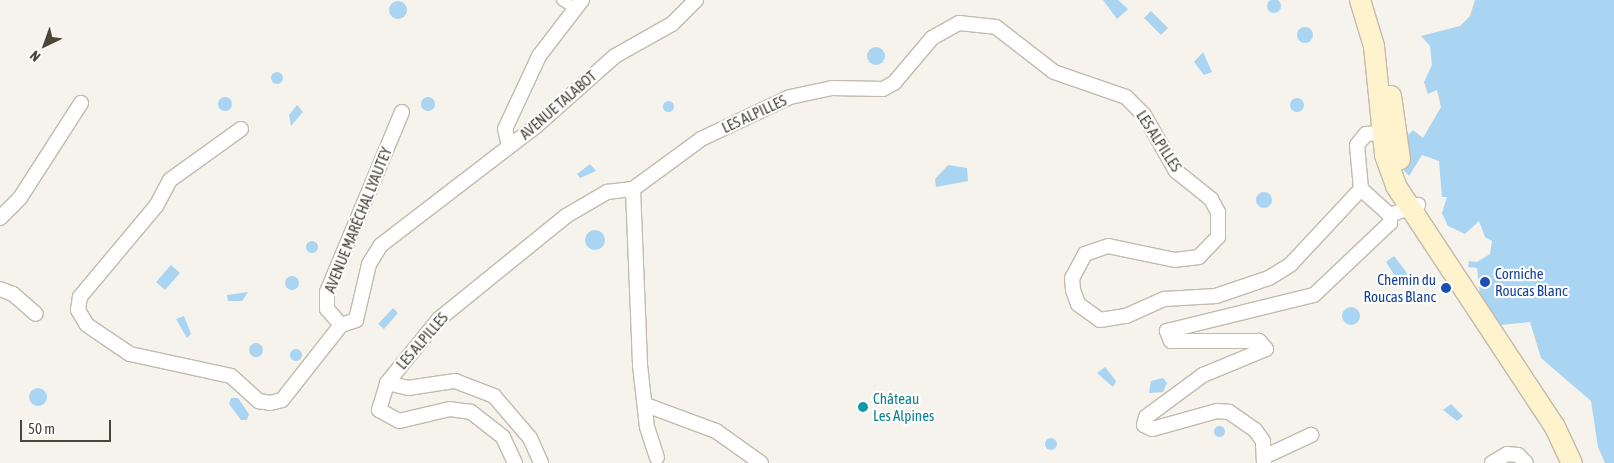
<!DOCTYPE html>
<meta charset="utf-8">
<style>
body{margin:0}
#map{position:relative;width:1614px;height:463px;overflow:hidden;background:#f6f3ec;font-family:"Asap Condensed",sans-serif}
div>[style]{position:absolute}
[style*='--x']{left:calc(var(--x)*1px);top:calc(var(--y)*1px);width:calc(var(--w)*1px);rotate:calc(var(--a)*1deg)}
.water>*{inset:0;background:#a9d4f2}
.round{border-radius:50%}
.roads{filter:drop-shadow(1px 0 #c2bbae) drop-shadow(-1px 0 #c2bbae) drop-shadow(0 1px #c2bbae) drop-shadow(0 -1px #c2bbae)}
.pedestrian>*{height:10px;margin:-5px;padding:0 5px;transform-origin:5px;border-radius:5px;background:#fff}
.minor>*{height:14px;margin:-7px;padding:0 7px;transform-origin:7px;border-radius:7px;background:#fff}
.secondary>*{height:20px;margin:-10px;padding:0 10px;transform-origin:10px;border-radius:10px;background:#fff3cd}
.dots>*{width:14px;height:14px;translate:-50% -50%;box-sizing:border-box;border:2px solid #fff;border-radius:50%}
span{translate:-50% -50%;white-space:nowrap;text-align:center;line-height:1.15;-webkit-text-stroke:4.5px #fff;paint-order:stroke}
.street-label{font-size:15px;color:#4b4439}
.transit-label{font-size:15px;color:#164399}
.left{translate:0 -50%;text-align:left}
.right{translate:-100% -50%;text-align:right}
.culture-label{font-size:15px;color:#0d838f}
.north{position:absolute;left:20px;top:20px;width:50px;height:50px;-webkit-text-stroke:4px #fff;paint-order:stroke;rotate:222deg;font-size:14px;font-weight:700;line-height:20px;text-align:center;color:#4b4439}
.north::after{content:'';display:block;margin:auto;width:18px;height:22px;background:#4b4439;clip-path:polygon(50% 0,100% 100%,50% 72%,0 100%)}
.scale{position:absolute;left:20px;top:420px;width:91px;height:22px;box-sizing:border-box;border:2px solid #4b4439;border-top:0;padding-left:6px;font-size:15px;line-height:18px;white-space:nowrap;color:#4b4439;-webkit-text-stroke:4px #fff;paint-order:stroke}
</style>
<div id="map">
<div class="water">
<div class="round" style="left:1267px;top:-1px;width:14px;height:14px"></div>
<div style="clip-path:polygon(1103px 0,1118px 0,1128px 9px,1117px 19px)"></div>
<div style="clip-path:polygon(1475px 0,1614px 0,1614px 463px,1605px 463px,1598px 447px,1591px 401px,1541px 358px,1530px 322px,1500px 325px,1481px 304px,1477px 268px,1468px 267px,1469px 261px,1477px 262px,1490px 254px,1492px 241px,1485px 237px,1479px 221px,1465px 234px,1448px 226px,1442px 213px,1447px 197px,1442px 197px,1439px 161px,1422px 155px,1409px 176px,1398px 163px,1406px 137px,1413px 130px,1423px 138px,1441px 107px,1437px 90px,1428px 94px,1424px 82px,1432px 65px,1430px 46px,1421px 36px,1460px 26px,1470px 16px)"></div>
<div class="round" style="left:389px;top:1px;width:18px;height:18px"></div>
<div style="clip-path:polygon(1151px 11px,1168px 28px,1161px 35px,1144px 18px)"></div>
<div class="round" style="left:1297px;top:27px;width:16px;height:16px"></div>
<div class="round" style="left:867px;top:47px;width:18px;height:18px"></div>
<div style="clip-path:polygon(1203px 52px,1212px 72px,1204px 75px,1194px 62px)"></div>
<div class="round" style="left:271px;top:72px;width:12px;height:12px"></div>
<div class="round" style="left:218px;top:97px;width:14px;height:14px"></div>
<div class="round" style="left:421px;top:97px;width:14px;height:14px"></div>
<div class="round" style="left:1290px;top:98px;width:14px;height:14px"></div>
<div class="round" style="left:662.5px;top:100.5px;width:11px;height:11px"></div>
<div style="clip-path:polygon(297px 105px,303px 112px,291px 126px,289px 115px)"></div>
<div style="clip-path:polygon(590px 164px,596px 171px,580px 178px,577px 174px)"></div>
<div style="clip-path:polygon(948px 165px,967px 168px,968px 181px,936px 187px,935px 179px)"></div>
<div class="round" style="left:1256px;top:192px;width:16px;height:16px"></div>
<div class="round" style="left:585px;top:230px;width:20px;height:20px"></div>
<div class="round" style="left:306px;top:241px;width:12px;height:12px"></div>
<div style="clip-path:polygon(1394px 256px,1407px 273px,1402px 287px,1386px 262px)"></div>
<div style="clip-path:polygon(171px 265px,180px 273px,165px 290px,156px 282px)"></div>
<div class="round" style="left:285px;top:276px;width:14px;height:14px"></div>
<div style="clip-path:polygon(248px 292px,242px 301px,228px 301px,227px 295px)"></div>
<div class="round" style="left:1342px;top:307px;width:18px;height:18px"></div>
<div style="clip-path:polygon(393px 308px,398px 313px,384px 329px,378px 324px)"></div>
<div style="clip-path:polygon(184px 316px,191px 334px,187px 338px,176px 319px)"></div>
<div class="round" style="left:249px;top:343px;width:14px;height:14px"></div>
<div class="round" style="left:290px;top:349px;width:12px;height:12px"></div>
<div style="clip-path:polygon(1105px 367px,1116px 381px,1113px 387px,1097px 373px)"></div>
<div style="clip-path:polygon(1163px 378px,1167px 383px,1163px 392px,1149px 393px,1151px 381px)"></div>
<div class="round" style="left:29px;top:388px;width:18px;height:18px"></div>
<div style="clip-path:polygon(231px 398px,238px 398px,249px 414px,247px 420px,241px 420px,229px 404px)"></div>
<div style="clip-path:polygon(1451px 404px,1463px 416px,1457px 421px,1443px 410px)"></div>
<div class="round" style="left:1213.5px;top:425.5px;width:11px;height:11px"></div>
<div class="round" style="left:1045px;top:438px;width:12px;height:12px"></div>
</div>
<div class="roads">
<div class="pedestrian">
<div style="--x:562;--y:0;--w:17;--a:33"></div>
</div>
<div class="minor">
<div style="--x:241;--y:129;--w:87;--a:144.3"></div>
<div style="--x:170;--y:180;--w:30;--a:118"></div>
<div style="--x:156;--y:206;--w:119;--a:129.9"></div>
<div style="--x:80;--y:297;--w:13;--a:99"></div>
<div style="--x:78;--y:310;--w:17;--a:59"></div>
<div style="--x:87;--y:325;--w:52;--a:34"></div>
<div style="--x:130;--y:354;--w:103;--a:12.3"></div>
<div style="--x:231;--y:376;--w:38;--a:42"></div>
<div style="--x:259;--y:401;--w:11;--a:10"></div>
<div style="--x:270;--y:403;--w:12;--a:-14"></div>
<div style="--x:282;--y:400;--w:95;--a:-51.8"></div>
<div style="--x:341;--y:325;--w:16;--a:-18"></div>
<div style="--x:356;--y:320;--w:57;--a:-76.9"></div>
<div style="--x:369;--y:264;--w:22;--a:-58"></div>
<div style="--x:381;--y:245;--w:194;--a:-37.5"></div>
<div style="--x:535;--y:127;--w:107;--a:-41.6"></div>
<div style="--x:615;--y:56;--w:65;--a:-29.3"></div>
<div style="--x:672;--y:24;--w:34;--a:-45"></div>
<div style="--x:1389;--y:132;--w:23;--a:175"></div>
<div style="--x:1366;--y:134;--w:14;--a:129"></div>
<div style="--x:1357;--y:145;--w:44;--a:84.8"></div>
<div style="--x:1361;--y:189;--w:39;--a:42"></div>
<div style="--x:1390;--y:215;--w:30;--a:-20"></div>
<div style="--x:509;--y:146;--w:17;--a:-103"></div>
<div style="--x:505;--y:129;--w:81;--a:-65"></div>
<div style="--x:539;--y:56;--w:71;--a:-52.5"></div>
<div style="--x:633;--y:189;--w:176;--a:87.7"></div>
<div style="--x:640;--y:365;--w:62;--a:83.6"></div>
<div style="--x:647;--y:427;--w:32;--a:72"></div>
<div style="--x:0;--y:218;--w:28;--a:-45"></div>
<div style="--x:20;--y:198;--w:113;--a:-57.3"></div>
<div style="--x:0;--y:289;--w:14;--a:21"></div>
<div style="--x:13;--y:294;--w:30;--a:41"></div>
<div style="--x:341;--y:325;--w:21;--a:-131"></div>
<div style="--x:327;--y:309;--w:17;--a:-90"></div>
<div style="--x:327;--y:292;--w:195;--a:-67.4"></div>
<div style="--x:387;--y:383;--w:22;--a:13"></div>
<div style="--x:408;--y:388;--w:48;--a:-8.5"></div>
<div style="--x:455;--y:381;--w:42;--a:21"></div>
<div style="--x:494;--y:396;--w:55;--a:49.4"></div>
<div style="--x:530;--y:438;--w:27;--a:66"></div>
<div style="--x:646;--y:405;--w:75;--a:20.4"></div>
<div style="--x:716;--y:431;--w:55;--a:35.4"></div>
<div style="--x:1266;--y:456;--w:50;--a:-25"></div>
<div style="--x:515;--y:463;--w:29;--a:-115"></div>
<div style="--x:503;--y:437;--w:41;--a:-142"></div>
<div style="--x:471;--y:412;--w:21;--a:-172"></div>
<div style="--x:450;--y:409;--w:52;--a:166.8"></div>
<div style="--x:399;--y:421;--w:23;--a:-151"></div>
<div style="--x:379;--y:410;--w:28;--a:-73"></div>
<div style="--x:387;--y:383;--w:82;--a:-50.9"></div>
<div style="--x:439;--y:319;--w:164;--a:-39"></div>
<div style="--x:566;--y:216;--w:48;--a:-30.3"></div>
<div style="--x:607;--y:192;--w:26;--a:-7"></div>
<div style="--x:633;--y:189;--w:84;--a:-36.3"></div>
<div style="--x:701;--y:139;--w:98;--a:-25.3"></div>
<div style="--x:790;--y:97;--w:43;--a:-12.1"></div>
<div style="--x:832;--y:88;--w:51;--a:1.1"></div>
<div style="--x:883;--y:89;--w:13;--a:-29"></div>
<div style="--x:894;--y:83;--w:59;--a:-49.8"></div>
<div style="--x:932;--y:38;--w:31;--a:-29"></div>
<div style="--x:959;--y:23;--w:37;--a:6"></div>
<div style="--x:996;--y:27;--w:73;--a:37.8"></div>
<div style="--x:1054;--y:72;--w:76;--a:19.1"></div>
<div style="--x:1126;--y:97;--w:25;--a:45"></div>
<div style="--x:1144;--y:115;--w:64;--a:60.3"></div>
<div style="--x:1176;--y:171;--w:45;--a:38.7"></div>
<div style="--x:1211;--y:199;--w:15;--a:62"></div>
<div style="--x:1218;--y:212;--w:25;--a:90"></div>
<div style="--x:1218;--y:237;--w:28;--a:134"></div>
<div style="--x:1199;--y:257;--w:24;--a:173"></div>
<div style="--x:1175;--y:260;--w:68;--a:-168.2"></div>
<div style="--x:1108;--y:246;--w:24;--a:161"></div>
<div style="--x:1085;--y:254;--w:27;--a:118"></div>
<div style="--x:1072;--y:278;--w:12;--a:85"></div>
<div style="--x:1073;--y:290;--w:15;--a:70"></div>
<div style="--x:1078;--y:304;--w:27;--a:36"></div>
<div style="--x:1100;--y:320;--w:26;--a:-9"></div>
<div style="--x:1126;--y:316;--w:42;--a:-24.1"></div>
<div style="--x:1164;--y:299;--w:52;--a:-3.3"></div>
<div style="--x:1216;--y:296;--w:56;--a:-18.8"></div>
<div style="--x:1269;--y:278;--w:26;--a:-32"></div>
<div style="--x:1291;--y:264;--w:103;--a:-47"></div>
<div style="--x:1264;--y:463;--w:22;--a:-93"></div>
<div style="--x:1263;--y:441;--w:14;--a:-126"></div>
<div style="--x:1255;--y:430;--w:32;--a:-145"></div>
<div style="--x:1229;--y:412;--w:12;--a:-175"></div>
<div style="--x:1217;--y:411;--w:67;--a:164.5"></div>
<div style="--x:1152;--y:429;--w:9;--a:-153"></div>
<div style="--x:1144;--y:425;--w:8;--a:-76"></div>
<div style="--x:1146;--y:417;--w:71;--a:-36.4"></div>
<div style="--x:1203;--y:375;--w:68;--a:-22.4"></div>
<div style="--x:1266;--y:349;--w:11;--a:-131"></div>
<div style="--x:1259;--y:341;--w:88;--a:180"></div>
<div style="--x:1171;--y:341;--w:11;--a:-112"></div>
<div style="--x:1167;--y:331;--w:151;--a:-13.8"></div>
<div style="--x:1314;--y:295;--w:105;--a:-43.5"></div>
<div style="--x:1390;--y:223;--w:8;--a:-90"></div>
<div style="--x:1492;--y:463;--w:17;--a:-31"></div>
<div style="--x:1507;--y:454;--w:11;--a:5"></div>
<div style="--x:1518;--y:455;--w:11;--a:45"></div>
</div>
<div class="secondary">
<div style="--x:1360;--y:0;--w:48;--a:73.1"></div>
<div style="--x:1374;--y:46;--w:110;--a:84.2"></div>
<div style="--x:1385;--y:155;--w:33;--a:70"></div>
<div style="--x:1396;--y:186;--w:289;--a:56.6"></div>
<div style="--x:1555;--y:427;--w:40;--a:65"></div>
<div style="--x:1391;--y:96;--w:64;--a:81.9"></div>
</div>
</div>
<div class="dots">
<div style="left:1485px;top:282px;background:#1a4fb4"></div>
<div style="left:1446px;top:288px;background:#1a4fb4"></div>
<div style="left:863px;top:407px;background:#0f9aa8"></div>
</div>
<div class="street-label">
<span style="left:558px;top:105px;rotate:-41deg">AVENUE TALABOT</span>
<span style="left:754px;top:114px;rotate:-25deg">LES ALPILLES</span>
<span style="left:1159px;top:141px;rotate:57deg">LES ALPILLES</span>
<span style="left:358px;top:220px;rotate:-68deg">AVENUE MARÉCHAL LYAUTEY</span>
<span style="left:422px;top:341px;rotate:-49deg">LES ALPILLES</span>
</div>
<div class="transit-label">
<span class="left" style="left:1495px;top:282px">Corniche<br>Roucas Blanc</span>
<span class="right" style="left:1436px;top:288px">Chemin du<br>Roucas Blanc</span>
</div>
<div class="culture-label">
<span class="left" style="left:873px;top:407px">Château<br>Les Alpines</span>
</div>
<div class="north">N</div>
<div class="scale">50 m</div>
</div>
